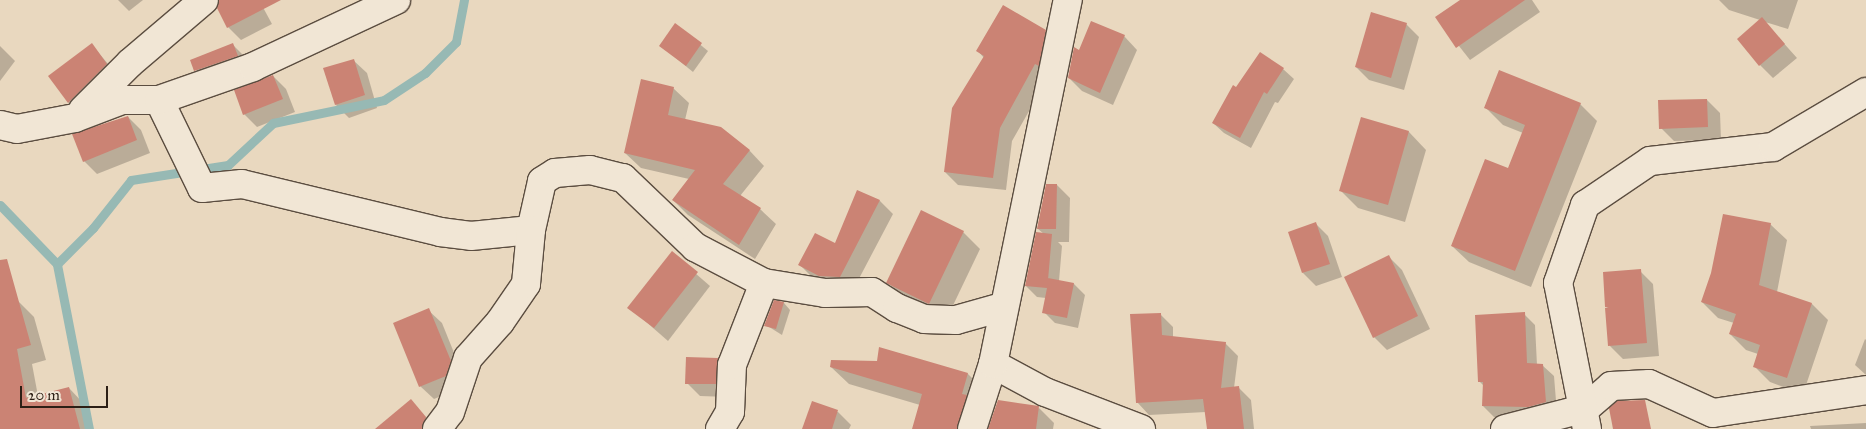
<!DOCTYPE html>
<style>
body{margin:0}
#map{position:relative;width:1866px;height:429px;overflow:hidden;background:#e9d8bf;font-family:"IM FELL Great Primer",serif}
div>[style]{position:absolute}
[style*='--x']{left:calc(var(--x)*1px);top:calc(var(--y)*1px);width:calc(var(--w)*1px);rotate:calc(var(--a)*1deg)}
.shadow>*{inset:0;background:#0003}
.stream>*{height:9px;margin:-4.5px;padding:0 4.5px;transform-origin:4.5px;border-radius:4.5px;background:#97b9b4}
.building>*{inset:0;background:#cb8374}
.roads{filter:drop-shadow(1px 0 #5b4d40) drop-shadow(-1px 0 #5b4d40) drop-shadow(0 1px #5b4d40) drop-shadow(0 -1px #5b4d40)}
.minor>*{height:28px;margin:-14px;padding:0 14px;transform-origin:14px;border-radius:14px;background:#f1e6d5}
span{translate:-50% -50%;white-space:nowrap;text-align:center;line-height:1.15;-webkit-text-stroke:4px #f1e6d5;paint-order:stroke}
.scale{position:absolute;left:20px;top:386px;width:88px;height:22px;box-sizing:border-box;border:2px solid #2c1f15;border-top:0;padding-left:6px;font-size:15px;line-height:18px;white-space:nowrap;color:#2c1f15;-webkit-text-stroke:4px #f1e6d5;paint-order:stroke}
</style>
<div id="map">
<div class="shadow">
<div style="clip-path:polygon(118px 0,143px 0,129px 11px)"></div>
<div style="clip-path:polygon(224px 0,259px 0,272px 24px,241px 40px,228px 27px)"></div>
<div style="clip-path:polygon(1463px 0,1532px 0,1540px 12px,1470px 60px,1437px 18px)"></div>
<div style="clip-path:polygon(1719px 0,1798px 0,1788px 29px,1765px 22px,1797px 58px,1773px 78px,1760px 65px,1760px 20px,1729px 10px)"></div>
<div style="clip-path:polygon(1406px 24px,1419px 37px,1404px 90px,1369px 80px,1356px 67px)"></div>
<div style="clip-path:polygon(676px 25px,708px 51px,693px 72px,661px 46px)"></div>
<div style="clip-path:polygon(1045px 31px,1058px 44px,1049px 76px,1012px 141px,1006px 190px,958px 185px,945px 172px,984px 58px,978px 51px)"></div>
<div style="clip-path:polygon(1124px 36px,1137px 50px,1113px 105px,1082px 91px,1069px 78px,1080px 52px)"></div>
<div style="clip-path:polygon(92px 45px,119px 77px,81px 115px,68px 102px)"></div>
<div style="clip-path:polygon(233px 45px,246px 58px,209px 83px,196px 70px)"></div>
<div style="clip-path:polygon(0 46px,15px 61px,0 81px)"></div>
<div style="clip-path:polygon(353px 60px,367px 73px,377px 108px,349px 118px,336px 105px)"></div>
<div style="clip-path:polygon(1283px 69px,1294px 79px,1278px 103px,1275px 102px,1251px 148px,1224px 133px,1213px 123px,1237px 89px)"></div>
<div style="clip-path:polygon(273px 76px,286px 89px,295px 112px,257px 127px,244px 114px)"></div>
<div style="clip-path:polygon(673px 88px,689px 103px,685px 120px,749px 150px,764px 166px,740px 196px,760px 209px,776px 224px,755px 259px,688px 215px,673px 200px,689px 179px,641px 168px,625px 153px)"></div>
<div style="clip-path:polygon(1707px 100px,1720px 113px,1721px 140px,1674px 141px,1661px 128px)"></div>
<div style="clip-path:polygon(1580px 104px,1597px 121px,1531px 287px,1469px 262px,1452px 246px,1509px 170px,1523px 133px,1503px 125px,1486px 108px)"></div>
<div style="clip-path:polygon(128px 117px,141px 130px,150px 153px,97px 174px,84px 161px)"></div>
<div style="clip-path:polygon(1362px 119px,1409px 132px,1426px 150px,1405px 222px,1358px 208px,1341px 191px)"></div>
<div style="clip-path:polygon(1057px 185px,1070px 198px,1069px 242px,1058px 242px,1062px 246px,1059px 281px,1074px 284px,1085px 295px,1078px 328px,1055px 323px,1044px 312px,1046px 298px,1037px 297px,1026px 286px,1044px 234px,1038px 229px)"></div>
<div style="clip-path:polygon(858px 191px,880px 201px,893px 214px,853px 290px,812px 277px,799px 264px,835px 245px)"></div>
<div style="clip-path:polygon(1315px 223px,1328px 236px,1342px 277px,1316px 286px,1303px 273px)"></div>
<div style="clip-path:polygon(1770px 224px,1787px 240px,1777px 292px,1812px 304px,1828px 320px,1803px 394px,1770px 382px,1754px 366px,1758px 354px,1746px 350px,1730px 334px,1734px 323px,1718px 318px,1702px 302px)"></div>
<div style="clip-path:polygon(963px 232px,980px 249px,946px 320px,905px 300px,888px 282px)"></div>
<div style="clip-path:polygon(672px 253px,710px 286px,668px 341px,629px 307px)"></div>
<div style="clip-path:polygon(1389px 257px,1402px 270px,1430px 329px,1387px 350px,1374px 337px)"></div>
<div style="clip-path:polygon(1640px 271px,1653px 284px,1659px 356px,1623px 359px,1610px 346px,1610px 310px,1606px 306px)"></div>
<div style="clip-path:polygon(18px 301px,34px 317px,46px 360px,32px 364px,38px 396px,69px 388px,84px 404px,91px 429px,0 429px,0 306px)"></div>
<div style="clip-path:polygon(775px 302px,784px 303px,790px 310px,782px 335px,766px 325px)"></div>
<div style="clip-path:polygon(428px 310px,442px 323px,463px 375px,458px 389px,434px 399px,420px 386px)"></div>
<div style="clip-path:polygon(1160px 314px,1173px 327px,1173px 337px,1225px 343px,1238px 356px,1234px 388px,1238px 387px,1251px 400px,1254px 429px,1208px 429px,1206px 412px,1149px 415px,1137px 402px)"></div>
<div style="clip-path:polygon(1524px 314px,1535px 325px,1537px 365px,1542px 365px,1554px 376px,1557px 413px,1540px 418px,1494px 417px,1483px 406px,1484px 386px,1479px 381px)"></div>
<div style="clip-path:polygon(1865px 339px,1866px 340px,1866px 375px,1855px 365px)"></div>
<div style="clip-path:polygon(880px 348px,968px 374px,985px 391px,974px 429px,914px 429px,920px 405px,849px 384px,831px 367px,878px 362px)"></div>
<div style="clip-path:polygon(718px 359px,731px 372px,728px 397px,700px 396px,687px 383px)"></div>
<div style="clip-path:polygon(411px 401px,436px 429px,377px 429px)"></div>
<div style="clip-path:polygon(813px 403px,838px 412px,851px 425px,849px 429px,803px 429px)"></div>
<div style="clip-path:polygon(1039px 408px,1054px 423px,1053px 429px,993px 429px)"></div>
<div style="clip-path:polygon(1866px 423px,1866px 429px,1811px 429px,1810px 426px)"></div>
</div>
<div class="stream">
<div style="--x:0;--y:205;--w:82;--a:46"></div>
<div style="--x:89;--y:429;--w:168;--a:-101"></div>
<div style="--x:57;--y:264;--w:51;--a:-45"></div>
<div style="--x:93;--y:228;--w:61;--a:-51.6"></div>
<div style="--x:131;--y:180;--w:98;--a:-8.8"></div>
<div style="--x:228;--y:165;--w:62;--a:-43"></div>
<div style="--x:273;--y:123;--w:113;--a:-11.7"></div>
<div style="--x:384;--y:100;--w:49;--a:-33.4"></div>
<div style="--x:425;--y:73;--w:44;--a:-45"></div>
<div style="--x:456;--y:42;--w:43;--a:-79.2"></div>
</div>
<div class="building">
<div style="clip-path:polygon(219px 0,281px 0,227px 28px,217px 8px)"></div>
<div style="clip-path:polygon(1460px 0,1525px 0,1456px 48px,1435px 17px)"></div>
<div style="clip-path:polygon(1003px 5px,1046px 30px,1039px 66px,1035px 64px,1000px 128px,993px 178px,944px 172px,952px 108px,984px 56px,976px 51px)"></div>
<div style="clip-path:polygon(1371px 12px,1407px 23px,1391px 78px,1355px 67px)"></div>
<div style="clip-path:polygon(1762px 17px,1785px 44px,1759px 66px,1737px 39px)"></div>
<div style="clip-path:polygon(1091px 21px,1125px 35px,1100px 93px,1068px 78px,1074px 47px,1079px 50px)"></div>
<div style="clip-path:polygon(675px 23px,702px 43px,686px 66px,659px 46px)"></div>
<div style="clip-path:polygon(92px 43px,107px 64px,68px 103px,48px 76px)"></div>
<div style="clip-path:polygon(233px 43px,238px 56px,194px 71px,190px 60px)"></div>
<div style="clip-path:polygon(1260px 52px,1284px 68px,1267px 94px,1264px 92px,1240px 138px,1212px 123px,1233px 85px,1236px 87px)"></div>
<div style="clip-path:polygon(354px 59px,365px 95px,335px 105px,323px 68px)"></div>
<div style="clip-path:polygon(1499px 70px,1581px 103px,1515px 271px,1451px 246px,1485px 159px,1508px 168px,1525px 125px,1484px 108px)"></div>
<div style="clip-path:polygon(273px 75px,283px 99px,243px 115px,234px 90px)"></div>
<div style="clip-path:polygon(641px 79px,674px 87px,668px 115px,721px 127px,750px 150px,723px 184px,761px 208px,739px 245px,672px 200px,695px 170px,624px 153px)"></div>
<div style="clip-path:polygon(1707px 99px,1708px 127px,1659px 129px,1658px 100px)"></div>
<div style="clip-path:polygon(128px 116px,137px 140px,83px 162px,72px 134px)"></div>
<div style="clip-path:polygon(1361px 117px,1409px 131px,1388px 205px,1339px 191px)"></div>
<div style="clip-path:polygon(1046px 184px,1057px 184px,1056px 229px,1037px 229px)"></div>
<div style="clip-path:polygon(857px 190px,880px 200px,840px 277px,819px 276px,798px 265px,815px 233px,835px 243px)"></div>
<div style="clip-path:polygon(921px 210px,964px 231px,929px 304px,886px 283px)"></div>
<div style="clip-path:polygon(1723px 214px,1771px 223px,1759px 285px,1812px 303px,1787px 378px,1753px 367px,1760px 345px,1729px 334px,1736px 314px,1701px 302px,1711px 273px)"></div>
<div style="clip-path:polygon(1316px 222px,1330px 264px,1302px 273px,1288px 232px)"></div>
<div style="clip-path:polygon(1036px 232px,1052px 234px,1048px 280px,1048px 278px,1074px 283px,1067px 318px,1042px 313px,1047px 288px,1025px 286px)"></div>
<div style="clip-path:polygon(672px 251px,698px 272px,654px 328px,627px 308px)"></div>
<div style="clip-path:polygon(1389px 255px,1418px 316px,1373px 338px,1344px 277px)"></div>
<div style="clip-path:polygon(7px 259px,31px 345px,17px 349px,26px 398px,69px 387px,80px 429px,0 429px,0 260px)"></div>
<div style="clip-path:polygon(1641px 269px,1647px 343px,1608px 346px,1605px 308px,1609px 308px,1605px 307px,1603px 272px)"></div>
<div style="clip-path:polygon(774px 300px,784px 302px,776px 329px,764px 326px)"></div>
<div style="clip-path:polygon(429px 308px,451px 361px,446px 376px,419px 387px,393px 323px)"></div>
<div style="clip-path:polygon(1525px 312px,1527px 363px,1543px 364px,1546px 402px,1528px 407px,1482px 406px,1483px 382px,1478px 382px,1475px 315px)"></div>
<div style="clip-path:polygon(1161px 313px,1162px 335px,1226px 342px,1221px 388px,1239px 386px,1244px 429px,1207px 429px,1203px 399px,1136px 403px,1130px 314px)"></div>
<div style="clip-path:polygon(879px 347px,968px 373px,962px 394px,967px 395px,957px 429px,912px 429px,922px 394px,830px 367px,831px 360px,877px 361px)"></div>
<div style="clip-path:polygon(686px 357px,718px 358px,716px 384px,685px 384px)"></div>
<div style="clip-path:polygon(411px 399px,426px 417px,422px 429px,375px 429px)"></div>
<div style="clip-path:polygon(998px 400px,1039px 406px,1036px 429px,988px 429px)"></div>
<div style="clip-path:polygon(1645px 400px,1651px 429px,1613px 429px,1609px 408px,1617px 401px)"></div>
<div style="clip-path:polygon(812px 401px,838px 410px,832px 429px,802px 429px)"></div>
</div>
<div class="roads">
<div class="minor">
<div style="--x:159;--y:100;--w:98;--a:64"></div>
<div style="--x:202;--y:188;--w:40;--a:-5.7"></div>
<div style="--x:242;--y:184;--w:204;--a:13.6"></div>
<div style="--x:440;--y:232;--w:31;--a:7"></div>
<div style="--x:471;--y:236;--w:60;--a:-5.7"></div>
<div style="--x:531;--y:230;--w:50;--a:-77.3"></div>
<div style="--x:542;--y:181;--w:15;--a:-32"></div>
<div style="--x:555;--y:173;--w:35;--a:-5"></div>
<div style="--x:590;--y:170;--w:34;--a:14"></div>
<div style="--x:623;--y:178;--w:100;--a:43.8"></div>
<div style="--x:695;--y:247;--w:78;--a:27.6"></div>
<div style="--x:764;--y:283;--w:62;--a:9.3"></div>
<div style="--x:825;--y:293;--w:47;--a:-1.2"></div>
<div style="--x:872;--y:292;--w:30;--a:33"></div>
<div style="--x:897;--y:308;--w:29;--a:22"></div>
<div style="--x:924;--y:319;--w:32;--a:2"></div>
<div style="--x:956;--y:320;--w:48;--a:-15.8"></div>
<div style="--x:83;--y:110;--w:66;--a:-45"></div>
<div style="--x:130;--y:63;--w:97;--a:-40.4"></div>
<div style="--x:0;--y:125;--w:17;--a:13"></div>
<div style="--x:17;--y:129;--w:59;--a:-10.7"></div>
<div style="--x:75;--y:118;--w:50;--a:-21"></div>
<div style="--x:122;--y:100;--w:37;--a:0"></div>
<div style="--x:159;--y:100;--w:100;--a:-19.3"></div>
<div style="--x:253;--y:67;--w:158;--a:-25.1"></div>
<div style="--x:993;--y:364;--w:59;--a:28.3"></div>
<div style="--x:1045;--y:392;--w:103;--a:21.1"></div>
<div style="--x:437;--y:429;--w:21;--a:-53"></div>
<div style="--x:450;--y:412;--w:57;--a:-71.6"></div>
<div style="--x:468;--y:358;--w:48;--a:-48.4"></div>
<div style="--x:500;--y:322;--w:46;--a:-55.6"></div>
<div style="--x:526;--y:284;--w:54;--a:-84.7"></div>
<div style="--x:720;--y:429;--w:20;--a:-60"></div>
<div style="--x:730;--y:412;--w:47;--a:-87.6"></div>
<div style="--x:732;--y:365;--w:88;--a:-68.7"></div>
<div style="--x:972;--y:429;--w:68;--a:-72.1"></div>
<div style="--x:993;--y:364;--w:372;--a:-78.4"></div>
<div style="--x:1505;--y:429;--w:84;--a:-14.5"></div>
<div style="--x:1586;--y:408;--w:33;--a:-41"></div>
<div style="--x:1611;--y:386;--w:38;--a:-3"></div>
<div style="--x:1649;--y:384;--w:70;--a:24.4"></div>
<div style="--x:1713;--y:413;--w:155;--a:-8.5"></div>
<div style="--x:1587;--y:429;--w:149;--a:-101.2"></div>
<div style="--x:1558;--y:283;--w:83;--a:-70.9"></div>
<div style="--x:1585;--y:205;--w:78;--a:-34.1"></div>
<div style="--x:1650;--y:161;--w:124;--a:-6.5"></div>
<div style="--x:1773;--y:147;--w:108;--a:-30.6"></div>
</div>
</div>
<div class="scale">20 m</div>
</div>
